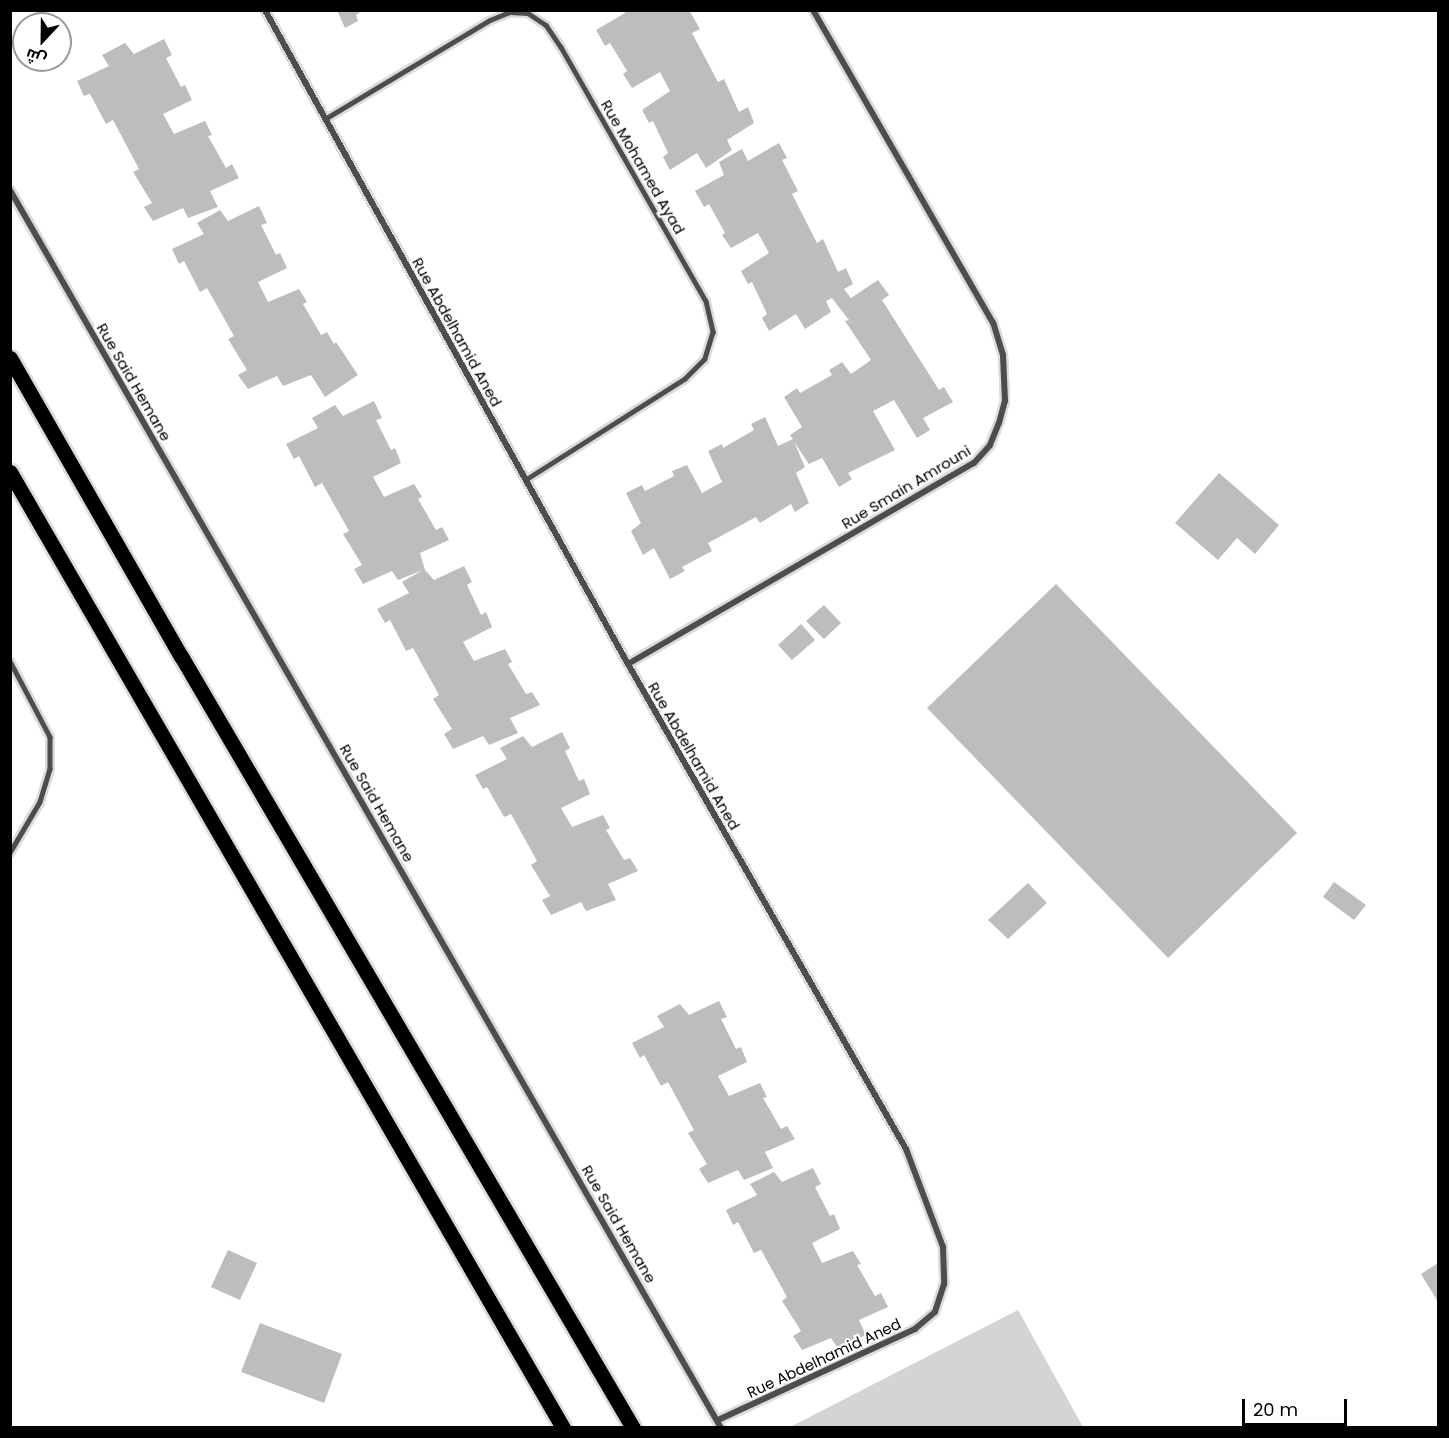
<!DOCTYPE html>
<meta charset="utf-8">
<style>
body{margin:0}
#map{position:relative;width:1449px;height:1438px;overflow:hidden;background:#fff;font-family:Poppins,Cairo,sans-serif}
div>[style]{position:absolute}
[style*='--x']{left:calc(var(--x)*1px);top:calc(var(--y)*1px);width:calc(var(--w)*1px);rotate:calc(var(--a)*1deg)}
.green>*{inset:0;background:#d4d4d4}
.building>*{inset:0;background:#bdbdbd}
.roads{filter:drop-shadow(2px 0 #dbdbdb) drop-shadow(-2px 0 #dbdbdb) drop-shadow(0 2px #dbdbdb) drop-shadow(0 -2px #dbdbdb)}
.service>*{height:4.5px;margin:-2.25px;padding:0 2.25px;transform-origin:2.25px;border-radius:2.25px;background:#4d4d4d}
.minor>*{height:6px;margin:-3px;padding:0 3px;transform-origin:3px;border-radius:3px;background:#4d4d4d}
.primary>*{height:15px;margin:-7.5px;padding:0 7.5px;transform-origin:7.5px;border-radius:7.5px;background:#000}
span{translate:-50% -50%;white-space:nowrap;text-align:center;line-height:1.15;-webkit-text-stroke:4.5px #fff;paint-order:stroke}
.street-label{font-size:15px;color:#000}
.frame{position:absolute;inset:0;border:12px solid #000;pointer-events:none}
.north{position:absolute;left:12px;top:12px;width:60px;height:60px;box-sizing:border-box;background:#fff;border:2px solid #999;border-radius:50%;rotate:202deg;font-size:16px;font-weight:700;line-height:24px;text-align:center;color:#000}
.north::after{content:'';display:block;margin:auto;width:21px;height:27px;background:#000;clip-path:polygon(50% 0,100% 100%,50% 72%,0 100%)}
.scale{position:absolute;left:1242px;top:1399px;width:105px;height:27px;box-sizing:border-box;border:3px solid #000;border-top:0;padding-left:8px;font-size:18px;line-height:21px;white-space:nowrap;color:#000;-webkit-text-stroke:4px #fff;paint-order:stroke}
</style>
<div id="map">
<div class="green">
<div style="clip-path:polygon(1018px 1310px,1083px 1427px,790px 1427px)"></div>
</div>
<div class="building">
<div style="clip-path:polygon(337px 10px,363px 10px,356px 15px,358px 21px,345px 28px)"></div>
<div style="clip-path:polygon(624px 10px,689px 10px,700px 29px,692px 33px,718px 82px,724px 79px,739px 112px,748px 107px,754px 123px,727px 140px,732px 150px,706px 168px,697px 153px,670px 170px,663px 157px,668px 153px,653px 121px,649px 123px,642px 110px,670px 91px,660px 72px,632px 88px,623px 74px,627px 71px,610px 43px,605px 46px,596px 30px,625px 13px)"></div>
<div style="clip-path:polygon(164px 39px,172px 55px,166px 58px,181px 87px,185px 85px,192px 100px,163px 114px,174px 134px,205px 121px,212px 135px,208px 136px,226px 168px,232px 164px,239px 178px,210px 191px,218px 207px,188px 218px,183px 208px,153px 221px,144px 207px,152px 203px,133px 172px,139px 169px,113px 120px,106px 124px,90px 94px,84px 96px,77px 81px,109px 66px,102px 55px,125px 43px,134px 54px)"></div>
<div style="clip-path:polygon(779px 143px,787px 158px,782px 160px,798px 191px,792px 194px,817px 243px,823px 239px,838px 272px,846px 268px,853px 284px,844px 289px,851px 298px,878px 280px,889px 295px,882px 300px,939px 390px,944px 387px,953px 402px,923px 418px,930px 430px,917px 438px,894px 400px,873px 411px,895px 450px,848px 473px,852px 479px,839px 487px,822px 458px,809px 464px,794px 442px,805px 467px,796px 473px,809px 503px,795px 512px,791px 504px,760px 523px,756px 517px,708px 543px,712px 551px,682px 567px,685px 571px,670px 579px,654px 548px,643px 555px,631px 531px,641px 523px,626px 493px,642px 485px,645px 491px,674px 476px,672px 471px,687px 465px,702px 493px,722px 482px,708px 451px,722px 444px,723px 448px,754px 430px,751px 424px,765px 417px,778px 446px,793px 439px,790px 435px,802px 427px,784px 397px,797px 388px,800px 393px,832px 375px,829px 370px,842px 362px,851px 374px,871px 360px,845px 321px,849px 320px,832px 298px,826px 301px,831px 312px,805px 329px,796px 314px,769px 331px,762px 318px,767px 314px,752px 282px,748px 284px,741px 271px,769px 253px,758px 233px,731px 248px,722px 235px,725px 233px,709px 204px,704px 207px,695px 191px,724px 175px,719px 162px,742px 149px,748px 161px)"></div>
<div style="clip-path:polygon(259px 206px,267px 223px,261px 225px,276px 255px,280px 253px,287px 268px,258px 282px,268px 302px,299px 289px,307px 302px,303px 304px,321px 335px,327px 332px,334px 344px,336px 342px,358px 375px,325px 397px,311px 375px,283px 386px,277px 376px,248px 389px,238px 375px,247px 370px,228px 339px,234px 336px,207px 288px,200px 292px,184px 261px,179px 264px,172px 249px,204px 234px,197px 223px,220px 210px,228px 221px)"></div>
<div style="clip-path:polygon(374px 401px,382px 418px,376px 420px,391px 450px,395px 448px,401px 463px,373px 477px,384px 497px,414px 484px,422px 497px,418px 499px,436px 530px,442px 527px,449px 540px,420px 553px,425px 570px,434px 580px,464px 566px,472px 582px,467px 585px,481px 615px,486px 612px,492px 627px,463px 642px,474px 661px,505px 649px,512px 662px,508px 664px,526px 694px,532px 692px,540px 705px,510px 718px,518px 733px,489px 745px,483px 736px,453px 749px,444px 734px,452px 729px,433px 699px,439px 695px,413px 648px,406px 651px,390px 620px,385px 623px,377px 609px,409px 593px,402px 582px,423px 570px,398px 580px,392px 571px,363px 584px,354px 569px,362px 565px,343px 534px,349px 531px,322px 483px,315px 487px,299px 456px,294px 459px,286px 444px,318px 428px,312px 418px,335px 405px,343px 416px)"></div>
<div style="clip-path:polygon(1219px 473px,1279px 525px,1255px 554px,1237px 538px,1218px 560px,1175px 523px)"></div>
<div style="clip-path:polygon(1056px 584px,1297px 833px,1168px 958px,927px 708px)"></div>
<div style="clip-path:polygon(824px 605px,841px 623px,824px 639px,806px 621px)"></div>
<div style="clip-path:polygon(801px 624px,815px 640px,792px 660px,778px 645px)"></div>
<div style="clip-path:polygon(562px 732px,570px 748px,565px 751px,579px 781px,584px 779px,590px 794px,561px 808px,572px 827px,603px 815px,610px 828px,606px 830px,624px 860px,630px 858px,638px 871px,608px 884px,616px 900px,586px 911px,581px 902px,551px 915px,542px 900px,550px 896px,531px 865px,537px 861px,511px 814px,504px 817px,487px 787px,483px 789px,475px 775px,507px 759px,500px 748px,523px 736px,532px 747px)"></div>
<div style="clip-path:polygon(1334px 882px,1366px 905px,1354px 920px,1323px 897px)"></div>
<div style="clip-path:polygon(1028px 883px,1047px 903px,1008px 939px,988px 920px)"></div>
<div style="clip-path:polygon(719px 1001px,727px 1017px,721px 1019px,736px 1049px,741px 1047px,747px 1062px,718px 1076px,729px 1096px,760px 1083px,767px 1097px,763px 1098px,781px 1129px,787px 1126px,795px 1139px,765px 1152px,773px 1168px,744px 1180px,738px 1170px,708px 1183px,699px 1169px,707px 1164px,688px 1133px,694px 1130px,668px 1082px,661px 1086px,644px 1055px,640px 1058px,632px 1043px,664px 1027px,657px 1016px,680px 1004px,689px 1015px)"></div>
<div style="clip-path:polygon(813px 1168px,821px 1184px,815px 1187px,830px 1216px,834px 1214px,840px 1229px,812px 1243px,822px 1263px,853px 1251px,861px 1264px,857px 1265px,875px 1296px,881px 1293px,888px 1307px,859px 1320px,866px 1335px,837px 1347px,831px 1338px,802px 1350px,793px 1336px,801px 1331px,782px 1301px,787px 1297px,761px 1250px,754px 1253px,738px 1222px,733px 1225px,726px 1210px,757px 1195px,750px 1184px,774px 1172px,782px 1182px)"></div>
<div style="clip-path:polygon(228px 1250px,257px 1263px,240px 1300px,211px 1287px)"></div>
<div style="clip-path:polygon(1438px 1263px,1438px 1302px,1421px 1274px)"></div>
<div style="clip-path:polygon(260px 1323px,342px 1354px,324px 1403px,241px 1372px)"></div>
</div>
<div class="roads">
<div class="service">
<div style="--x:325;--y:119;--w:192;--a:-31"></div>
<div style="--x:490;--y:20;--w:22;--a:-22"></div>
<div style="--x:510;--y:12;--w:18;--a:3"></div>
<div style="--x:528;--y:13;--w:22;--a:34"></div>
<div style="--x:546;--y:25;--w:27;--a:56"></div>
<div style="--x:561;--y:47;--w:292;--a:60.3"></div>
<div style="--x:706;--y:301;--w:32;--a:77"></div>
<div style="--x:713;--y:332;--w:28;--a:107"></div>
<div style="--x:705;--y:359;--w:28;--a:135"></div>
<div style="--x:685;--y:379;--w:188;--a:147.6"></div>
<div style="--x:10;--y:661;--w:86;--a:62.2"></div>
<div style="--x:50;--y:737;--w:32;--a:90"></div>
<div style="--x:50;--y:769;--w:34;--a:107"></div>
<div style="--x:40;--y:802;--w:59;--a:120.5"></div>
</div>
<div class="minor">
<div style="--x:265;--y:10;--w:748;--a:60.97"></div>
<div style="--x:628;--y:664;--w:559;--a:60.18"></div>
<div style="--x:906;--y:1149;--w:105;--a:69.3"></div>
<div style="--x:943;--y:1247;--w:37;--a:88"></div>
<div style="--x:944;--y:1284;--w:29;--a:108"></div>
<div style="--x:935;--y:1312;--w:26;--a:140"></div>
<div style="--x:915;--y:1329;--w:217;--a:155.2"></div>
<div style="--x:10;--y:190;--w:1428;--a:60.13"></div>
<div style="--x:628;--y:664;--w:400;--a:-30.2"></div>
<div style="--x:974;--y:463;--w:24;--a:-48"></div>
<div style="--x:990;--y:445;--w:24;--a:-68"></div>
<div style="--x:999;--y:423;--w:23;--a:-75"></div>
<div style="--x:1005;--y:401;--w:46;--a:-92.5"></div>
<div style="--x:1003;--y:355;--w:34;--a:-107"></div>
<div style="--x:993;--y:323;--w:361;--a:-119.9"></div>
</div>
<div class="primary">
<div style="--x:10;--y:358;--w:344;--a:60.2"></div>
<div style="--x:181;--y:656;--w:895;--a:59.65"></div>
<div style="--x:10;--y:472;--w:1104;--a:59.95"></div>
</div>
</div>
<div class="street-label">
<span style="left:643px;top:167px;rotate:60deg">Rue Mohamed Ayad</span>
<span style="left:457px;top:332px;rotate:61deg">Rue Abdelhamid Aned</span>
<span style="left:134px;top:382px;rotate:60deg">Rue Said Hemane</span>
<span style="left:906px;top:487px;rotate:-31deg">Rue Smain Amrouni</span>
<span style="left:694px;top:756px;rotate:60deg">Rue Abdelhamid Aned</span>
<span style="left:377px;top:803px;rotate:60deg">Rue Said Hemane</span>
<span style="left:619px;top:1224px;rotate:60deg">Rue Said Hemane</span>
<span style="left:824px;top:1358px;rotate:-25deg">Rue Abdelhamid Aned</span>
</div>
<div class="frame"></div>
<div class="north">ش</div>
<div class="scale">20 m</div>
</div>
